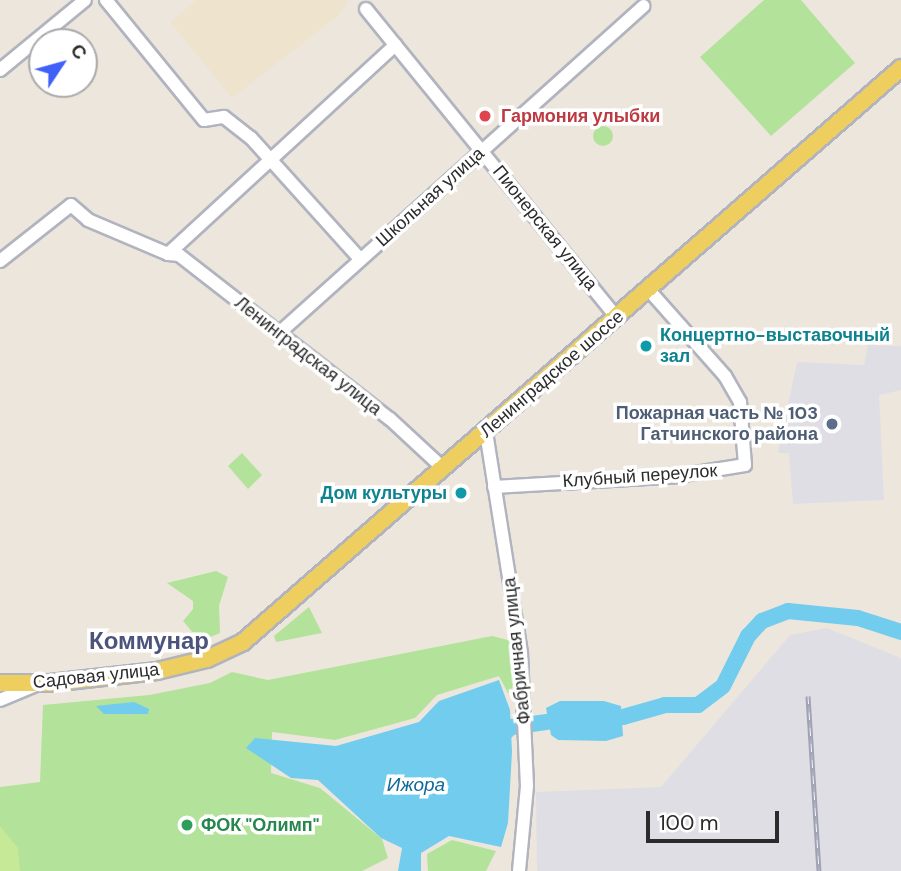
<!DOCTYPE html>
<meta charset="utf-8">
<style>
body{margin:0}
#map{position:relative;width:901px;height:871px;overflow:hidden;background:#ede6dd;font-family:"DM Sans",sans-serif}
div>[style]{position:absolute}
[style*='--x']{left:calc(var(--x)*1px);top:calc(var(--y)*1px);width:calc(var(--w)*1px);rotate:calc(var(--a)*1deg)}
.industrial>*{inset:0;background:#e0dee5}
.education>*{inset:0;background:#eee3cd}
.green>*{inset:0;background:#b3e29b}
.round{border-radius:50%}
.pitch>*{inset:0;background:#c6e997}
.water>*{inset:0;background:#72cced}
.river>*{height:16px;margin:-8px;padding:0 8px;transform-origin:8px;border-radius:8px;background:#72cced}
.roads{filter:drop-shadow(2px 0 #b1b4be) drop-shadow(-2px 0 #b1b4be) drop-shadow(0 2px #b1b4be) drop-shadow(0 -2px #b1b4be)}
.minor>*{height:12px;margin:-6px;padding:0 6px;transform-origin:6px;border-radius:6px;background:#fff}
.major>*{height:16px;margin:-8px;padding:0 8px;transform-origin:8px;border-radius:8px;background:#efce60}
.rail>*{height:5px;margin-top:-2.5px;transform-origin:0;background:repeating-linear-gradient(90deg,#fff 0 8px,#a0a3b5 0 16px);box-sizing:border-box;border-block:2px solid #a0a3b5}
.dots>*{width:19px;height:19px;translate:-50% -50%;box-sizing:border-box;border:4px solid #fff;border-radius:50%}
span{translate:-50% -50%;white-space:nowrap;text-align:center;line-height:1.15;-webkit-text-stroke:7px #fff;paint-order:stroke}
.health-label{font-size:18px;color:#be3a42;font-weight:700}
.left{translate:0 -50%;text-align:left}
.street-label{font-size:18px;color:#2b2b2b}
.culture-label{font-size:18px;color:#0d838f;font-weight:700}
.right{translate:-100% -50%;text-align:right}
.service-label{font-size:18px;color:#4e5e75;font-weight:700}
.leisure-label{font-size:18px;color:#27864d;font-weight:700}
.water-label{font-size:19px;color:#0f6a9b;font-style:italic}
.district-label{font-size:24px;color:#4c547b;font-weight:700}
.north{position:absolute;left:28px;top:28px;width:70px;height:70px;box-sizing:border-box;background:#fff;border:2px solid #aaa;border-radius:50%;rotate:54deg;font-size:19px;font-weight:700;line-height:28px;text-align:center;color:#2b2b2b}
.north::after{content:'';display:block;margin:auto;width:24px;height:32px;background:#4061f7;clip-path:polygon(50% 0,100% 100%,50% 72%,0 100%)}
.scale{position:absolute;left:646px;top:811px;width:133px;height:32px;box-sizing:border-box;border:4px solid #2b2b2b;border-top:0;padding-left:9px;font-size:21px;line-height:24px;white-space:nowrap;color:#2b2b2b;-webkit-text-stroke:5px #fff;paint-order:stroke}
</style>
<div id="map">
<div class="industrial">
<div style="clip-path:polygon(868px 345px,901px 346px,901px 390px,879px 395px,884px 500px,793px 504px,789px 453px,778px 453px,797px 362px,864px 365px)"></div>
<div style="clip-path:polygon(827px 628px,901px 658px,901px 871px,537px 871px,536px 792px,661px 787px,790px 635px)"></div>
</div>
<div class="education">
<div style="clip-path:polygon(196px 0,346px 0,348px 3px,338px 16px,232px 98px,170px 22px)"></div>
</div>
<div class="green">
<div style="clip-path:polygon(764px 0,801px 0,855px 63px,771px 136px,700px 57px)"></div>
<div class="round" style="left:593px;top:126px;width:20px;height:20px"></div>
<div style="clip-path:polygon(242px 453px,262px 475px,248px 489px,228px 466px)"></div>
<div style="clip-path:polygon(216px 571px,228px 577px,219px 606px,220px 633px,200px 641px,183px 621px,193px 609px,193px 601px,167px 583px)"></div>
<div style="clip-path:polygon(309px 607px,322px 633px,276px 642px,274px 636px)"></div>
<div style="clip-path:polygon(492px 636px,512px 641px,517px 692px,508px 693px,499px 676px,437px 695px,415px 718px,335px 740px,272px 732px,271px 773px,320px 788px,382px 839px,388px 858px,362px 871px,0 871px,0 787px,40px 782px,43px 705px,149px 695px,210px 683px,232px 672px,268px 680px)"></div>
<div style="clip-path:polygon(452px 840px,496px 851px,486px 871px,428px 871px,427px 854px)"></div>
</div>
<div class="pitch">
<div style="clip-path:polygon(0 826px,18px 848px,20px 871px,0 871px)"></div>
</div>
<div class="water">
<div style="clip-path:polygon(499px 680px,510px 710px,512px 752px,508px 823px,501px 847px,449px 836px,421px 853px,421px 871px,398px 871px,402px 848px,381px 838px,318px 780px,291px 778px,246px 748px,255px 738px,336px 746px,419px 722px,439px 701px)"></div>
<div style="clip-path:polygon(560px 701px,604px 701px,621px 706px,623px 736px,606px 741px,558px 740px,551px 735px,546px 708px)"></div>
<div style="clip-path:polygon(134px 702px,149px 709px,148px 714px,104px 714px,96px 706px)"></div>
</div>
<div class="river">
<div style="--x:601;--y:717;--w:22;--a:0"></div>
<div style="--x:623;--y:717;--w:44;--a:-15.9"></div>
<div style="--x:665;--y:705;--w:33;--a:0"></div>
<div style="--x:698;--y:705;--w:31;--a:-37"></div>
<div style="--x:723;--y:686;--w:56;--a:-63.4"></div>
<div style="--x:748;--y:636;--w:21;--a:-47"></div>
<div style="--x:762;--y:621;--w:28;--a:-21"></div>
<div style="--x:788;--y:611;--w:70;--a:5.7"></div>
<div style="--x:858;--y:618;--w:45;--a:18"></div>
<div style="--x:495;--y:742;--w:22;--a:-43"></div>
<div style="--x:511;--y:727;--w:58;--a:-8"></div>
</div>
<div class="roads">
<div class="minor">
<div style="--x:106;--y:0;--w:155;--a:50.8"></div>
<div style="--x:204;--y:120;--w:20;--a:-9"></div>
<div style="--x:224;--y:117;--w:34;--a:38"></div>
<div style="--x:251;--y:138;--w:163;--a:48"></div>
<div style="--x:366;--y:9;--w:398;--a:50.9"></div>
<div style="--x:0;--y:70;--w:110;--a:-39.5"></div>
<div style="--x:168;--y:254;--w:11;--a:5"></div>
<div style="--x:179;--y:255;--w:267;--a:37.9"></div>
<div style="--x:390;--y:419;--w:72;--a:42.8"></div>
<div style="--x:0;--y:261;--w:90;--a:-38.3"></div>
<div style="--x:71;--y:205;--w:23;--a:41"></div>
<div style="--x:88;--y:220;--w:87;--a:23"></div>
<div style="--x:168;--y:254;--w:309;--a:-42.6"></div>
<div style="--x:278;--y:334;--w:491;--a:-41.9"></div>
<div style="--x:486;--y:432;--w:225;--a:81"></div>
<div style="--x:521;--y:654;--w:132;--a:87.4"></div>
<div style="--x:527;--y:786;--w:85;--a:95.4"></div>
<div style="--x:494;--y:487;--w:183;--a:-3.4"></div>
<div style="--x:677;--y:476;--w:69;--a:-9.2"></div>
<div style="--x:745;--y:465;--w:63;--a:-94.5"></div>
<div style="--x:740;--y:402;--w:30;--a:-120"></div>
<div style="--x:725;--y:376;--w:115;--a:-131.5"></div>
<div style="--x:0;--y:700;--w:41;--a:-22.8"></div>
</div>
<div class="major">
<div style="--x:0;--y:683;--w:50;--a:0"></div>
<div style="--x:50;--y:683;--w:108;--a:-6.4"></div>
<div style="--x:157;--y:671;--w:51;--a:-13.5"></div>
<div style="--x:207;--y:659;--w:40;--a:-25"></div>
<div style="--x:243;--y:642;--w:873;--a:-41.1"></div>
</div>
</div>
<div class="rail">
<div style="--x:808;--y:696;--w:175;--a:86.4"></div>
</div>
<div class="dots">
<div style="left:485px;top:116px;background:#e0444e"></div>
<div style="left:646px;top:346px;background:#0f9aa8"></div>
<div style="left:832px;top:424px;background:#5c6f8a"></div>
<div style="left:461px;top:493px;background:#0f9aa8"></div>
<div style="left:187px;top:825px;background:#2e9e5b"></div>
</div>
<div class="health-label">
<span class="left" style="left:501px;top:116px">Гармония улыбки</span>
</div>
<div class="street-label">
<span style="left:430px;top:197px;rotate:-42deg">Школьная улица</span>
<span style="left:545px;top:228px;rotate:51deg">Пионерская улица</span>
<span style="left:308px;top:356px;rotate:38deg">Ленинградская улица</span>
<span style="left:552px;top:374px;rotate:-41deg">Ленинградское шоссе</span>
<span style="left:640px;top:476px;rotate:-4deg">Клубный переулок</span>
<span style="left:517px;top:651px;rotate:-96deg">Фабричная улица</span>
<span style="left:96px;top:676px;rotate:-6deg">Садовая улица</span>
</div>
<div class="culture-label">
<span class="left" style="left:660px;top:346px">Концертно-выставочный<br>зал</span>
<span class="right" style="left:447px;top:493px">Дом культуры</span>
</div>
<div class="service-label">
<span class="right" style="left:818px;top:424px">Пожарная часть № 103<br>Гатчинского района</span>
</div>
<div class="leisure-label">
<span class="left" style="left:201px;top:825px">ФОК "Олимп"</span>
</div>
<div class="water-label">
<span style="left:416px;top:785px">Ижора</span>
</div>
<div class="district-label">
<span style="left:149px;top:641px">Коммунар</span>
</div>
<div class="north">С</div>
<div class="scale">100 m</div>
</div>
